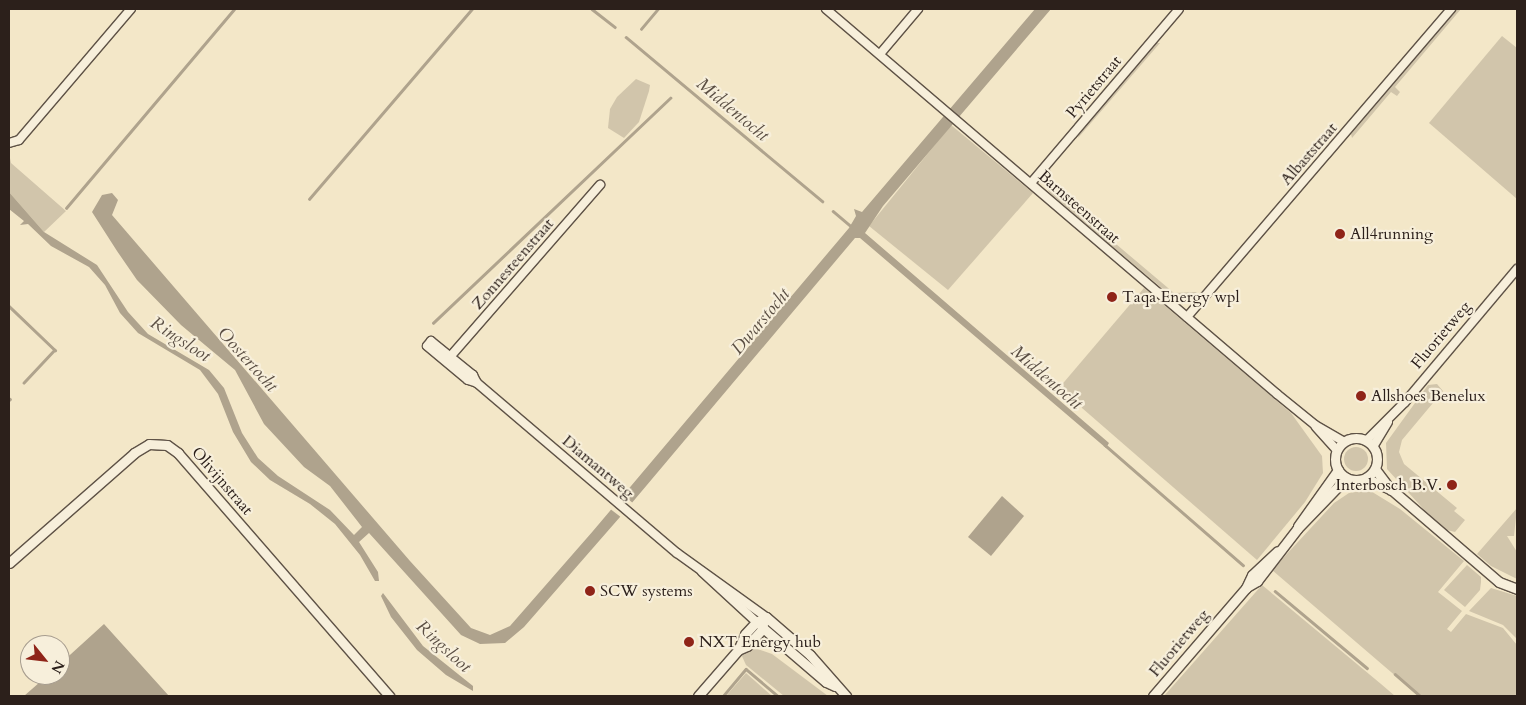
<!DOCTYPE html>
<style>
body{margin:0}
#map{position:relative;width:1526px;height:705px;overflow:hidden;background:#f3e7c8;font-family:Cardo,serif}
div>[style]{position:absolute}
[style*='--x']{left:calc(var(--x)*1px);top:calc(var(--y)*1px);width:calc(var(--w)*1px);rotate:calc(var(--a)*1deg)}
.green>*{inset:0;background:#d1c5ab}
.round{border-radius:50%}
.water>*{inset:0;background:#afa38d}
.pier>*{inset:0;background:#f3e7c8}
.stream>*{height:2.5px;margin:-1.25px;padding:0 1.25px;transform-origin:1.25px;border-radius:1.25px;background:#afa38d}
.roads{filter:drop-shadow(1px 0 #5e5246) drop-shadow(-1px 0 #5e5246) drop-shadow(0 1px #5e5246) drop-shadow(0 -1px #5e5246)}
.minor>*{height:8px;margin:-4px;padding:0 4px;transform-origin:4px;border-radius:4px;background:#f7efdb}
.tertiary>*{height:9px;margin:-4.5px;padding:0 4.5px;transform-origin:4.5px;border-radius:4.5px;background:#f7efdb}
.tertiary>.ring{margin:-4.5px;padding:0;box-sizing:content-box;background:none;border:9px solid #f7efdb;border-radius:50%}
.dots>*{width:14px;height:14px;translate:-50% -50%;box-sizing:border-box;border:2px solid #f7efdb;border-radius:50%}
span{translate:-50% -50%;white-space:nowrap;text-align:center;line-height:1.15;-webkit-text-stroke:4.5px #f7efdb;paint-order:stroke}
.street-label{font-size:16px;color:#2c201b}
.poi-label{font-size:16px;color:#2c201b}
.left{translate:0 -50%;text-align:left}
.right{translate:-100% -50%;text-align:right}
.water-label{font-size:18px;color:#5a4e43;font-style:italic}
.frame{position:absolute;inset:0;border:10px solid #2c201b;pointer-events:none}
.north{position:absolute;left:20px;top:635px;width:50px;height:50px;box-sizing:border-box;background:#f7efdb;border:1px solid #a69c8e;border-radius:50%;rotate:119deg;font-size:14px;font-weight:700;line-height:20px;text-align:center;color:#2c201b}
.north::after{content:'';display:block;margin:auto;width:18px;height:22px;background:#8f2418;clip-path:polygon(50% 0,100% 100%,50% 72%,0 100%)}
</style>
<div id="map">
<div class="green">
<div style="clip-path:polygon(1457px 9px,1461px 9px,1395px 87px,1400px 92px,1397px 96px,1391px 92px,1352px 138px,1351px 134px)"></div>
<div style="clip-path:polygon(1502px 36px,1517px 48px,1517px 199px,1429px 123px)"></div>
<div style="clip-path:polygon(1157px 43px,1160px 43px,1078px 138px,1079px 134px)"></div>
<div style="clip-path:polygon(636px 79px,650px 85px,649px 91px,639px 122px,624px 138px,608px 128px,610px 109px,617px 97px)"></div>
<div style="clip-path:polygon(951px 125px,1033px 193px,948px 290px,869px 226px)"></div>
<div style="clip-path:polygon(9px 153px,11px 163px,66px 211px,44px 232px,9px 192px)"></div>
<div style="clip-path:polygon(1050px 168px,1054px 191px,1084px 217px,1174px 293px,1196px 292px,1200px 296px,1192px 303px,1176px 300px,1100px 236px,1049px 192px,1045px 179px)"></div>
<div style="clip-path:polygon(1144px 288px,1291px 413px,1322px 456px,1323px 473px,1305px 502px,1257px 560px,1059px 388px)"></div>
<div style="clip-path:polygon(1437px 384px,1443px 391px,1402px 440px,1399px 452px,1404px 464px,1457px 508px,1454px 511px,1465px 520px,1455px 532px,1447px 530px,1428px 514px,1387px 469px,1386px 443px,1428px 385px)"></div>
<div class="round" style="left:1344px;top:447px;width:24px;height:24px"></div>
<div style="clip-path:polygon(1369px 490px,1400px 509px,1464px 561px,1438px 592px,1462px 611px,1447px 629px,1451px 632px,1466px 614px,1503px 628px,1517px 645px,1517px 696px,1419px 696px,1272px 570px,1334px 503px,1349px 493px)"></div>
<div style="clip-path:polygon(1517px 508px,1514px 536px,1507px 536px,1517px 552px,1517px 579px,1491px 566px,1477px 554px)"></div>
<div style="clip-path:polygon(1467px 565px,1481px 577px,1481px 582px,1480px 590px,1465px 607px,1444px 590px)"></div>
<div style="clip-path:polygon(1262px 585px,1381px 684px,1395px 696px,1164px 696px)"></div>
<div style="clip-path:polygon(1491px 588px,1517px 596px,1517px 639px,1503px 625px,1469px 611px)"></div>
<div style="clip-path:polygon(749px 646px,772px 654px,828px 696px,784px 696px,746px 665px,741px 654px)"></div>
<div style="clip-path:polygon(746px 673px,772px 696px,773px 696px,726px 696px)"></div>
</div>
<div class="water">
<div style="clip-path:polygon(1035px 9px,1051px 9px,883px 206px,865px 233px,1109px 443px,1106px 448px,860px 238px,855px 238px,620px 517px,524px 627px,505px 643px,480px 644px,461px 635px,369px 533px,359px 542px,378px 572px,379px 581px,375px 581px,360px 555px,335px 524px,310px 504px,270px 480px,251px 462px,233px 432px,218px 394px,200px 370px,138px 333px,120px 313px,105px 285px,89px 267px,51px 246px,28px 224px,20px 225px,24px 221px,9px 209px,9px 192px,44px 232px,97px 265px,128px 312px,148px 334px,209px 370px,224px 388px,242px 433px,258px 458px,278px 476px,330px 510px,354px 535px,362px 527px,330px 486px,304px 467px,264px 424px,235px 370px,181px 325px,137px 280px,117px 251px,92px 212px,102px 195px,112px 193px,118px 200px,112px 215px,410px 561px,471px 628px,490px 635px,510px 626px,593px 531px,849px 228px,856px 216px,854px 209px,862px 212px)"></div>
<div style="clip-path:polygon(1002px 496px,1024px 516px,991px 556px,968px 537px)"></div>
<div style="clip-path:polygon(383px 593px,423px 646px,473px 686px,473px 691px,446px 675px,417px 650px,391px 617px,381px 596px)"></div>
<div style="clip-path:polygon(104px 624px,169px 696px,24px 696px,48px 675px,60px 675px,60px 664px)"></div>
</div>
<div class="pier">
<div style="clip-path:polygon(621px 493px,634px 504px,622px 518px,609px 508px)"></div>
</div>
<div class="stream">
<div style="--x:592;--y:9;--w:29;--a:38"></div>
<div style="--x:641;--y:29;--w:26;--a:-50"></div>
<div style="--x:626;--y:37;--w:256;--a:39.9"></div>
<div style="--x:309;--y:199;--w:250;--a:-49.4"></div>
<div style="--x:66;--y:208;--w:260;--a:-49.8"></div>
<div style="--x:833;--y:211;--w:23;--a:40"></div>
<div style="--x:9;--y:306;--w:64;--a:43.7"></div>
<div style="--x:55;--y:350;--w:45;--a:133.2"></div>
<div style="--x:433;--y:323;--w:327;--a:-43.5"></div>
<div style="--x:9;--y:400;--w:1;--a:-45"></div>
<div style="--x:1105;--y:445;--w:183;--a:41"></div>
<div style="--x:1275;--y:591;--w:120;--a:39.9"></div>
<div style="--x:1395;--y:674;--w:33;--a:41"></div>
<div style="--x:723;--y:696;--w:35;--a:-50"></div>
<div style="--x:746;--y:669;--w:42;--a:40.2"></div>
</div>
<div class="roads">
<div class="minor">
<div style="--x:826;--y:9;--w:593;--a:40.49"></div>
<div style="--x:1277;--y:394;--w:49;--a:39.2"></div>
<div style="--x:1315;--y:425;--w:34;--a:30"></div>
<div style="--x:880;--y:54;--w:59;--a:-49.8"></div>
<div style="--x:9;--y:143;--w:10;--a:-17"></div>
<div style="--x:19;--y:140;--w:172;--a:-49.5"></div>
<div style="--x:1031;--y:183;--w:228;--a:-49.6"></div>
<div style="--x:1187;--y:317;--w:406;--a:-49.4"></div>
<div style="--x:449;--y:358;--w:230;--a:-48.9"></div>
<div style="--x:477;--y:383;--w:9;--a:-117"></div>
<div style="--x:473;--y:375;--w:54;--a:-141"></div>
<div style="--x:431;--y:341;--w:6;--a:129"></div>
<div style="--x:427;--y:346;--w:53;--a:39.7"></div>
<div style="--x:468;--y:380;--w:9;--a:18"></div>
<div style="--x:477;--y:383;--w:262;--a:40.4"></div>
<div style="--x:677;--y:553;--w:110;--a:35.7"></div>
<div style="--x:766;--y:617;--w:11;--a:105"></div>
<div style="--x:763;--y:628;--w:83;--a:-137.4"></div>
<div style="--x:1316;--y:427;--w:31;--a:48"></div>
<div style="--x:1366;--y:441;--w:55;--a:-45"></div>
<div style="--x:1405;--y:402;--w:174;--a:-49.9"></div>
<div style="--x:1373;--y:447;--w:29;--a:-59"></div>
</div>
<div class="tertiary">
<div class="ring" style="left:1335px;top:438px;width:33px;height:33px"></div>
<div style="--x:1375;--y:469;--w:26;--a:53"></div>
<div style="--x:1366;--y:478;--w:29;--a:25"></div>
<div style="--x:1392;--y:490;--w:141;--a:40.7"></div>
<div style="--x:1499;--y:582;--w:19;--a:21"></div>
<div style="--x:1298;--y:526;--w:69;--a:-54.5"></div>
<div style="--x:9;--y:563;--w:167;--a:-41.3"></div>
<div style="--x:134;--y:453;--w:17;--a:-31"></div>
<div style="--x:149;--y:444;--w:18;--a:3"></div>
<div style="--x:167;--y:445;--w:14;--a:36"></div>
<div style="--x:178;--y:453;--w:322;--a:49"></div>
<div style="--x:1247;--y:587;--w:12;--a:-31"></div>
<div style="--x:1257;--y:581;--w:66;--a:-52.4"></div>
<div style="--x:1297;--y:529;--w:71;--a:-46.1"></div>
<div style="--x:738;--y:650;--w:10;--a:-24"></div>
<div style="--x:747;--y:646;--w:24;--a:-48"></div>
<div style="--x:763;--y:628;--w:83;--a:40.6"></div>
<div style="--x:826;--y:682;--w:10;--a:24"></div>
<div style="--x:698;--y:696;--w:61;--a:-49"></div>
<div style="--x:738;--y:650;--w:17;--a:-66"></div>
<div style="--x:745;--y:634;--w:16;--a:-47"></div>
<div style="--x:756;--y:622;--w:11;--a:-27"></div>
<div style="--x:766;--y:617;--w:58;--a:40.8"></div>
<div style="--x:810;--y:655;--w:55;--a:48.7"></div>
<div style="--x:1153;--y:696;--w:143;--a:-49.3"></div>
<div style="--x:1246;--y:588;--w:14;--a:-65"></div>
<div style="--x:1252;--y:575;--w:35;--a:-43"></div>
</div>
</div>
<div class="dots">
<div style="left:1340px;top:234px;background:#8f2418"></div>
<div style="left:1112px;top:297px;background:#8f2418"></div>
<div style="left:1361px;top:396px;background:#8f2418"></div>
<div style="left:1452px;top:485px;background:#8f2418"></div>
<div style="left:590px;top:591px;background:#8f2418"></div>
<div style="left:689px;top:642px;background:#8f2418"></div>
</div>
<div class="street-label">
<span style="left:1094px;top:87px;rotate:-50deg">Pyrietstraat</span>
<span style="left:1309px;top:154px;rotate:-49deg">Albaststraat</span>
<span style="left:1079px;top:207px;rotate:41deg">Barnsteenstraat</span>
<span style="left:513px;top:264px;rotate:-49deg">Zonnesteenstraat</span>
<span style="left:1441px;top:335px;rotate:-50deg">Fluorietweg</span>
<span style="left:598px;top:467px;rotate:40deg">Diamantweg</span>
<span style="left:222px;top:481px;rotate:49deg">Olivijnstraat</span>
<span style="left:1179px;top:643px;rotate:-50deg">Fluorietweg</span>
</div>
<div class="poi-label">
<span class="left" style="left:1350px;top:234px">All4running</span>
<span class="left" style="left:1122px;top:297px">Taqa Energy wpl</span>
<span class="left" style="left:1371px;top:396px">Allshoes Benelux</span>
<span class="right" style="left:1442px;top:485px">Interbosch B.V.</span>
<span class="left" style="left:600px;top:591px">SCW systems</span>
<span class="left" style="left:699px;top:642px">NXT Energy hub</span>
</div>
<div class="water-label">
<span style="left:732px;top:110px;rotate:40deg">Middentocht</span>
<span style="left:761px;top:322px;rotate:-50deg">Dwarstocht</span>
<span style="left:180px;top:340px;rotate:33deg">Ringsloot</span>
<span style="left:247px;top:360px;rotate:48deg">Oostertocht</span>
<span style="left:1046px;top:378px;rotate:41deg">Middentocht</span>
<span style="left:443px;top:647px;rotate:43deg">Ringsloot</span>
</div>
<div class="frame"></div>
<div class="north">N</div>
</div>
